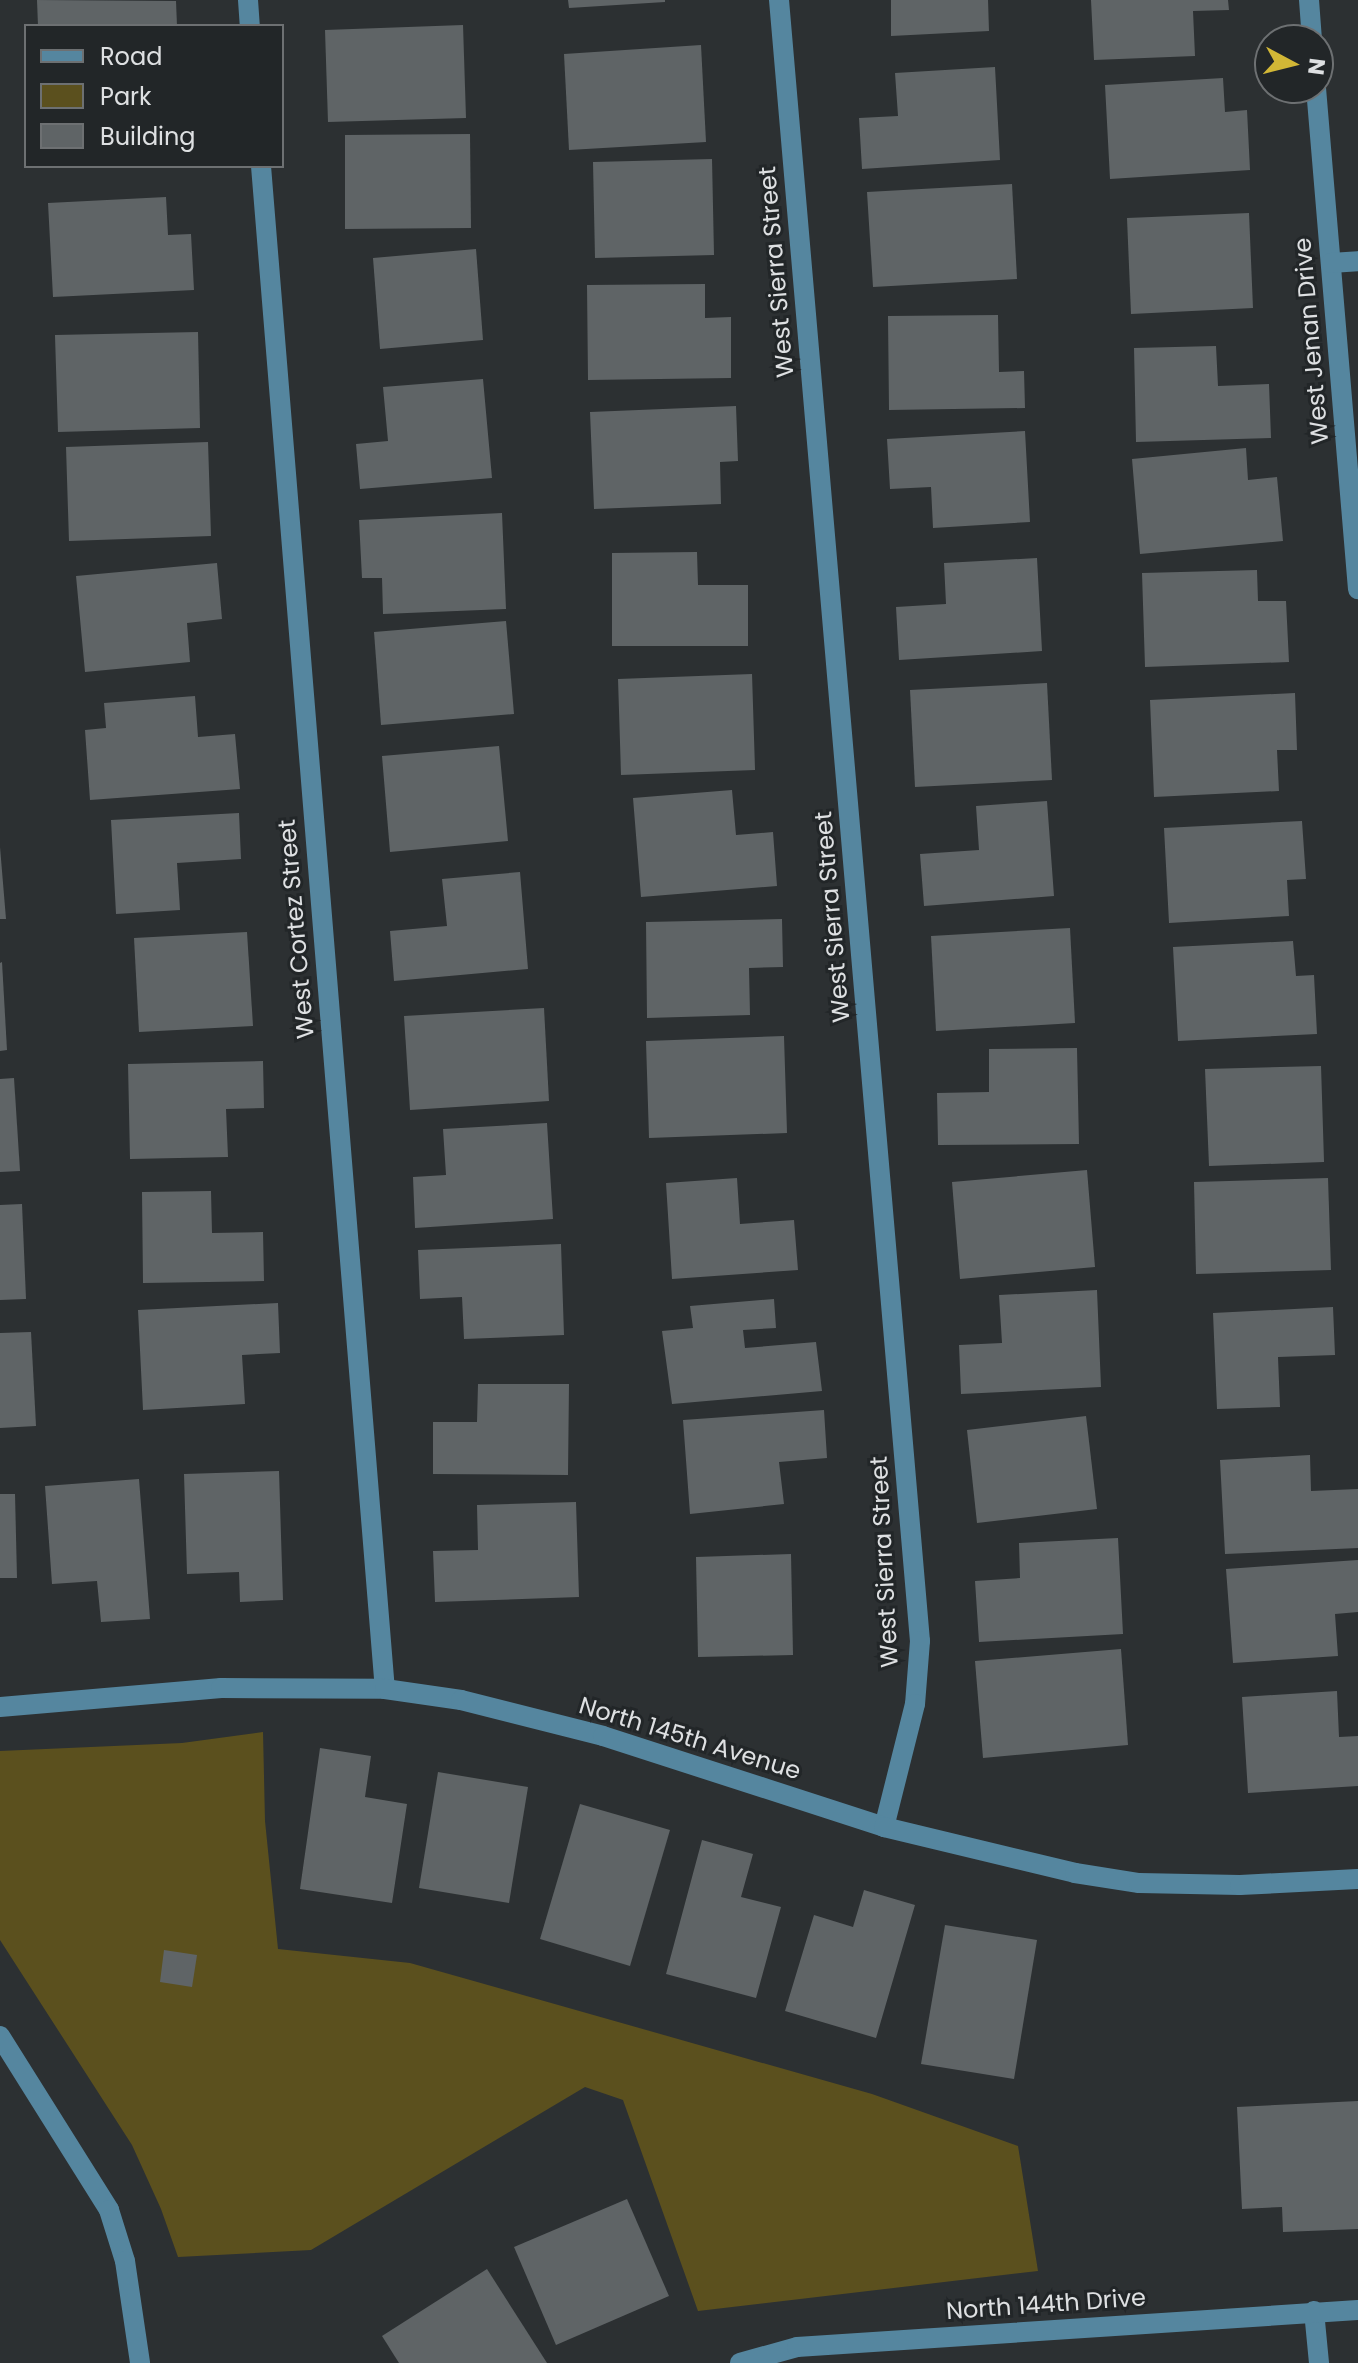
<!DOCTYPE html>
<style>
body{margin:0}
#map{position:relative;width:1358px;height:2363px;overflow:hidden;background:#2c3032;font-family:Poppins,sans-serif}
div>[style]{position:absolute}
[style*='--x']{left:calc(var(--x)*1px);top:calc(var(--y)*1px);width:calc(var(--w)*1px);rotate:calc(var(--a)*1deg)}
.green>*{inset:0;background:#5b501e}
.building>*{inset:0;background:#5f6466}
.minor>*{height:20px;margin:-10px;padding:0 10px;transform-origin:10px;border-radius:10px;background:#55869f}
span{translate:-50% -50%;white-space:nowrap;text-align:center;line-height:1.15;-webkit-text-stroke:6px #222628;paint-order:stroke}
.street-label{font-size:24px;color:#dee0e2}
.legend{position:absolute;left:24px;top:24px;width:260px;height:144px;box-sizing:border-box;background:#222628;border:2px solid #6d7072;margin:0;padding:10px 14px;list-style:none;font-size:24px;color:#dee0e2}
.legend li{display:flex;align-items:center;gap:16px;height:40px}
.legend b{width:40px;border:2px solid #6d7072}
.north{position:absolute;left:1254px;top:24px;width:80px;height:80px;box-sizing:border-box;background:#222628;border:2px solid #6d7072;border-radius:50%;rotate:97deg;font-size:22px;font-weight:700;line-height:32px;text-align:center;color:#dee0e2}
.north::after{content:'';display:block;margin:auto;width:28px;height:36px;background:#d2b736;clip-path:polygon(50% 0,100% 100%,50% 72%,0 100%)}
</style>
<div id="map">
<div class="green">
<div style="clip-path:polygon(263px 1732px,265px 1821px,278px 1949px,410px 1963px,872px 2094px,1018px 2146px,1038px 2271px,698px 2311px,623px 2100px,585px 2087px,311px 2250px,178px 2257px,161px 2209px,132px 2145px,0 1940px,0 1751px,182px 1743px)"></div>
</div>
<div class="building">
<div style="clip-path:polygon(37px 0,176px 1px,177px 26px,38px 26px)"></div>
<div style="clip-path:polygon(568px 0,665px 0,665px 2px,569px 8px)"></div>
<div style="clip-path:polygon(891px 0,988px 0,989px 31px,891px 36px)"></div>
<div style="clip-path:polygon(1091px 0,1228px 0,1229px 10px,1193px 11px,1195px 56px,1094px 60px)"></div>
<div style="clip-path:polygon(463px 25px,466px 118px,328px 122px,325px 30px)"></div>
<div style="clip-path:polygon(701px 45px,706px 142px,569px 150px,564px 54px)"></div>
<div style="clip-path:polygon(995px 67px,1000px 160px,862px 169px,859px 118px,898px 116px,895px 73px)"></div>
<div style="clip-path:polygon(1223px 78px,1225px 112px,1247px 110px,1250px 170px,1110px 179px,1105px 85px)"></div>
<div style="clip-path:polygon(470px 134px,471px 228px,345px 229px,345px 135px)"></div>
<div style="clip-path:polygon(712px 159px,714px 255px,595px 258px,593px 162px)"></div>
<div style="clip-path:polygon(1012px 184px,1017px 279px,873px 287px,867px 192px)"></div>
<div style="clip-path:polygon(166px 197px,168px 235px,191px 234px,194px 290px,53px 297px,48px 203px)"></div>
<div style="clip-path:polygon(1249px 213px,1253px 308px,1131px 314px,1127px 218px)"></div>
<div style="clip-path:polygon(476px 249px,483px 340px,380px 349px,373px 258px)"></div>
<div style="clip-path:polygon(705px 284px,705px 318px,731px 317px,731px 378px,588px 380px,587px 285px)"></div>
<div style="clip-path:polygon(998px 315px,999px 372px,1024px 371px,1025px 408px,889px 410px,888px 316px)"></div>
<div style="clip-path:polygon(198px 332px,200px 428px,58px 432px,55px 335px)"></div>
<div style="clip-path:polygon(1216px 346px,1218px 386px,1269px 384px,1271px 438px,1136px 442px,1134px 348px)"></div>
<div style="clip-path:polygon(483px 379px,492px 478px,360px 489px,356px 444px,388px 441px,383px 387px)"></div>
<div style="clip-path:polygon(736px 406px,738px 461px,720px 462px,721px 504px,594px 509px,590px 412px)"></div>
<div style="clip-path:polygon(1025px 431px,1030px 522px,933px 528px,931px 487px,890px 489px,887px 439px)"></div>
<div style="clip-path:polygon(208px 442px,211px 536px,69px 541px,66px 447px)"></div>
<div style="clip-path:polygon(1246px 448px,1248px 480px,1277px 477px,1283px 541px,1140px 554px,1132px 459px)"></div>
<div style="clip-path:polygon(502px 513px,506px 609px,383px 614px,382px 578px,362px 578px,359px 520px)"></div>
<div style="clip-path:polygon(697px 552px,698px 585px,748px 585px,748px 646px,612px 646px,612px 553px)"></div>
<div style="clip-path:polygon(1037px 558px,1042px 651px,899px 660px,896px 607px,946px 604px,944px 563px)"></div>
<div style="clip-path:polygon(217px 563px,222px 619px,187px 623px,190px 662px,85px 672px,76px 576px)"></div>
<div style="clip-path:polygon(1257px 570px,1258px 601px,1286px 601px,1289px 662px,1145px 667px,1142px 573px)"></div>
<div style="clip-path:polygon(506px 621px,514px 714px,381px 725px,374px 632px)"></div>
<div style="clip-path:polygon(752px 674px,755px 770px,621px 775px,618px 679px)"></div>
<div style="clip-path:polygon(1047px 683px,1052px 780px,915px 787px,910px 690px)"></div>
<div style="clip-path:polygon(1295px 693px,1297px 750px,1277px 750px,1279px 791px,1154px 797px,1150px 700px)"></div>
<div style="clip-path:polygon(195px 696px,198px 737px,235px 734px,240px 789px,90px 800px,85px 730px,106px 728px,104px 703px)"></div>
<div style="clip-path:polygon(499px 746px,508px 841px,390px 852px,382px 756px)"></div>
<div style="clip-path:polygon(732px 790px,736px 835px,773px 832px,777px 886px,641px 897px,633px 798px)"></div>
<div style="clip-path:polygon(1047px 801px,1054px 896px,924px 906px,920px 854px,979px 850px,976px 806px)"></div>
<div style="clip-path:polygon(239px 813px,241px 859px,177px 863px,180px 910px,116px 914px,111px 820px)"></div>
<div style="clip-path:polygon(1302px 821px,1306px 879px,1287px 880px,1289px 916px,1169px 923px,1164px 828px)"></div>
<div style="clip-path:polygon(0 847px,6px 919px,0 919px)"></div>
<div style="clip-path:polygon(520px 872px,528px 969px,394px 981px,390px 931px,447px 926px,442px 879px)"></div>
<div style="clip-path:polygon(782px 919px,783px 967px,749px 968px,750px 1015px,647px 1018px,646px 922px)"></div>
<div style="clip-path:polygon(1070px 928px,1075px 1023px,936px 1031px,931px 936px)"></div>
<div style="clip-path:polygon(247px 932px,253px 1026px,139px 1032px,134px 938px)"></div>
<div style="clip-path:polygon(1293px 941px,1296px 976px,1314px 975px,1317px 1034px,1178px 1041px,1173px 947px)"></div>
<div style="clip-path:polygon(2px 962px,7px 1050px,0 1051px,0 963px)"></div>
<div style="clip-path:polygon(544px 1008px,549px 1101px,410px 1110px,404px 1016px)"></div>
<div style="clip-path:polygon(784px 1036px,787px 1133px,649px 1138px,646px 1041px)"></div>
<div style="clip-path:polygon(1077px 1048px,1079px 1144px,938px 1145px,937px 1093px,989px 1092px,989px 1049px)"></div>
<div style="clip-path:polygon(263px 1061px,264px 1108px,226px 1109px,228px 1157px,130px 1159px,128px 1064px)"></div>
<div style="clip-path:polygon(1321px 1066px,1324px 1162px,1209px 1166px,1205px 1069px)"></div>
<div style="clip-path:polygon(14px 1078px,20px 1171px,0 1172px,0 1079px)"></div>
<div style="clip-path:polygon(547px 1123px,553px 1219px,415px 1228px,413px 1177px,446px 1175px,443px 1129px)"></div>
<div style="clip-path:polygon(1087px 1170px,1095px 1267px,960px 1279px,952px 1182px)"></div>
<div style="clip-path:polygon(737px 1178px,740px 1224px,794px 1220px,798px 1270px,672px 1279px,666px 1183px)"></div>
<div style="clip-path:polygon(1328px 1178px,1331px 1270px,1196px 1274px,1194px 1182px)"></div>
<div style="clip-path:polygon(211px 1191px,212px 1233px,263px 1232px,264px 1281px,143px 1283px,142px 1192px)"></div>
<div style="clip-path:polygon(22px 1204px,26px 1299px,0 1300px,0 1205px)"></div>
<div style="clip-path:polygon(561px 1244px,564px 1335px,464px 1339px,462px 1297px,420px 1299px,418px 1250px)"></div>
<div style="clip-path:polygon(1097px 1290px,1101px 1387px,961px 1394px,959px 1345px,1002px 1343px,999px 1295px)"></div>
<div style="clip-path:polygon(774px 1299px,776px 1328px,743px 1330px,745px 1348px,816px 1342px,822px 1391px,672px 1404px,662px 1331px,693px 1328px,690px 1306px)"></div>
<div style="clip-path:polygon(278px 1303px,280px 1353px,242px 1355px,245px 1404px,143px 1410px,138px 1310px)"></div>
<div style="clip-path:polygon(1333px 1307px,1335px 1355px,1278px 1357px,1280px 1407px,1217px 1409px,1213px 1313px)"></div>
<div style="clip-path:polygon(31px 1332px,36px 1426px,0 1428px,0 1333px)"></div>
<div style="clip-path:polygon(478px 1384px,569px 1384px,568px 1475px,433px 1474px,433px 1422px,477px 1422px)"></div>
<div style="clip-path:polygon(824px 1410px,827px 1458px,779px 1462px,784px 1504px,690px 1514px,683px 1420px)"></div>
<div style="clip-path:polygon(1086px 1416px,1097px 1509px,977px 1523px,967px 1430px)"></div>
<div style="clip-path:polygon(1310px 1455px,1311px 1491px,1358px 1489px,1358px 1548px,1225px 1554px,1220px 1460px)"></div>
<div style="clip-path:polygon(279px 1471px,283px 1600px,240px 1602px,239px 1572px,187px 1574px,184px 1474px)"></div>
<div style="clip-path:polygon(139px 1479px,150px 1619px,101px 1622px,97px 1581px,52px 1584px,45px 1486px)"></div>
<div style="clip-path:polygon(0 1494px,15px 1494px,17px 1578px,0 1578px)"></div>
<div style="clip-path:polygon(576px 1502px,579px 1597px,435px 1602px,433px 1551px,478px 1550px,477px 1505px)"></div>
<div style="clip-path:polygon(1118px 1538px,1123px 1634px,979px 1642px,975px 1581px,1020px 1578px,1019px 1543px)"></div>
<div style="clip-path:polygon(791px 1554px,793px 1655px,698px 1657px,696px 1557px)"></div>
<div style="clip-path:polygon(1358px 1560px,1358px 1612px,1335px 1614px,1338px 1656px,1233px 1663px,1226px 1569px)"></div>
<div style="clip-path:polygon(1121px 1649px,1128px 1745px,983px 1758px,975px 1661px)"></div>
<div style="clip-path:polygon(1337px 1691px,1339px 1737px,1358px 1736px,1358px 1786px,1248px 1793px,1242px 1697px)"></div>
<div style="clip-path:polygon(320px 1748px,371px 1756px,365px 1797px,407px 1804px,392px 1903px,300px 1889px)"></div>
<div style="clip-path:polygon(438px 1772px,528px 1787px,509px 1903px,419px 1888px)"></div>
<div style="clip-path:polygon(580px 1804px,670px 1830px,630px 1966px,540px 1939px)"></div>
<div style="clip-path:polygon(702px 1840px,753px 1854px,741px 1897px,781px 1907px,756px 1998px,666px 1974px)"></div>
<div style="clip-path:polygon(864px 1890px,915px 1905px,876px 2038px,785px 2011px,814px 1915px,853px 1927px)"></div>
<div style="clip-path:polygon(945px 1925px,1037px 1940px,1014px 2079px,921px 2064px)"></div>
<div style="clip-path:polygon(164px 1950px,197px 1955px,192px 1987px,160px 1982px)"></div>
<div style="clip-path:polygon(1358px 2101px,1358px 2229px,1283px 2232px,1282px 2207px,1242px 2209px,1237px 2107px)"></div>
<div style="clip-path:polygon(627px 2199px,669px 2296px,556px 2345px,514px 2247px)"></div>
<div style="clip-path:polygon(487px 2269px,547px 2363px,399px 2363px,382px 2336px)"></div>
</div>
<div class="minor">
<div style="--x:248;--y:0;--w:26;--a:86"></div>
<div style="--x:779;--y:0;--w:1647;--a:85.09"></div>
<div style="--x:920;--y:1641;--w:63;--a:94.5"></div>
<div style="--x:915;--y:1704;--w:127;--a:104.1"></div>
<div style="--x:1309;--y:0;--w:40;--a:85.7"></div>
<div style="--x:1316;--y:88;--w:503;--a:85.21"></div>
<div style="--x:261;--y:166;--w:1528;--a:85.35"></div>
<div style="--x:1331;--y:263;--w:27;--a:-4"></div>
<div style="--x:0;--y:1707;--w:222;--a:-4.9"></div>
<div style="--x:221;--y:1688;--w:164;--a:0.3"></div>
<div style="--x:385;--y:1689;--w:77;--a:8.2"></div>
<div style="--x:461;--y:1700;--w:146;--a:14.2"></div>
<div style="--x:603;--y:1736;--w:295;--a:17.9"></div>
<div style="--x:884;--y:1827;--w:196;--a:13.5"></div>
<div style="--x:1075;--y:1873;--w:65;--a:8.9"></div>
<div style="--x:1139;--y:1883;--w:101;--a:1.1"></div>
<div style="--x:1240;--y:1885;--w:118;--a:-2.9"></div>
<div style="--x:0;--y:2036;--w:205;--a:57.9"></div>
<div style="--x:109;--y:2210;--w:53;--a:72.6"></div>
<div style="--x:125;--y:2261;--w:103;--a:81.6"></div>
<div style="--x:1314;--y:2311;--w:52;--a:84.5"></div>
<div style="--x:740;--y:2363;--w:59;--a:-15.7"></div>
<div style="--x:797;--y:2347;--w:562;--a:-3.77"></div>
</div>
<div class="street-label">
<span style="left:776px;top:272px;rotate:-95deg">West Sierra Street</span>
<span style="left:1311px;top:341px;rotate:-95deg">West Jenan Drive</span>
<span style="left:832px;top:917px;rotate:-95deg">West Sierra Street</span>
<span style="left:296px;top:929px;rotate:-95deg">West Cortez Street</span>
<span style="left:884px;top:1562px;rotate:-93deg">West Sierra Street</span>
<span style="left:690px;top:1738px;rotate:17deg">North 145th Avenue</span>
<span style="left:1046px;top:2304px;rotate:-4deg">North 144th Drive</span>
</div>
<ul class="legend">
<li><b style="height:10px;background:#55869f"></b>Road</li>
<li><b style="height:22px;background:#5b501e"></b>Park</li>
<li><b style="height:22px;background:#5f6466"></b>Building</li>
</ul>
<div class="north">N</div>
</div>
